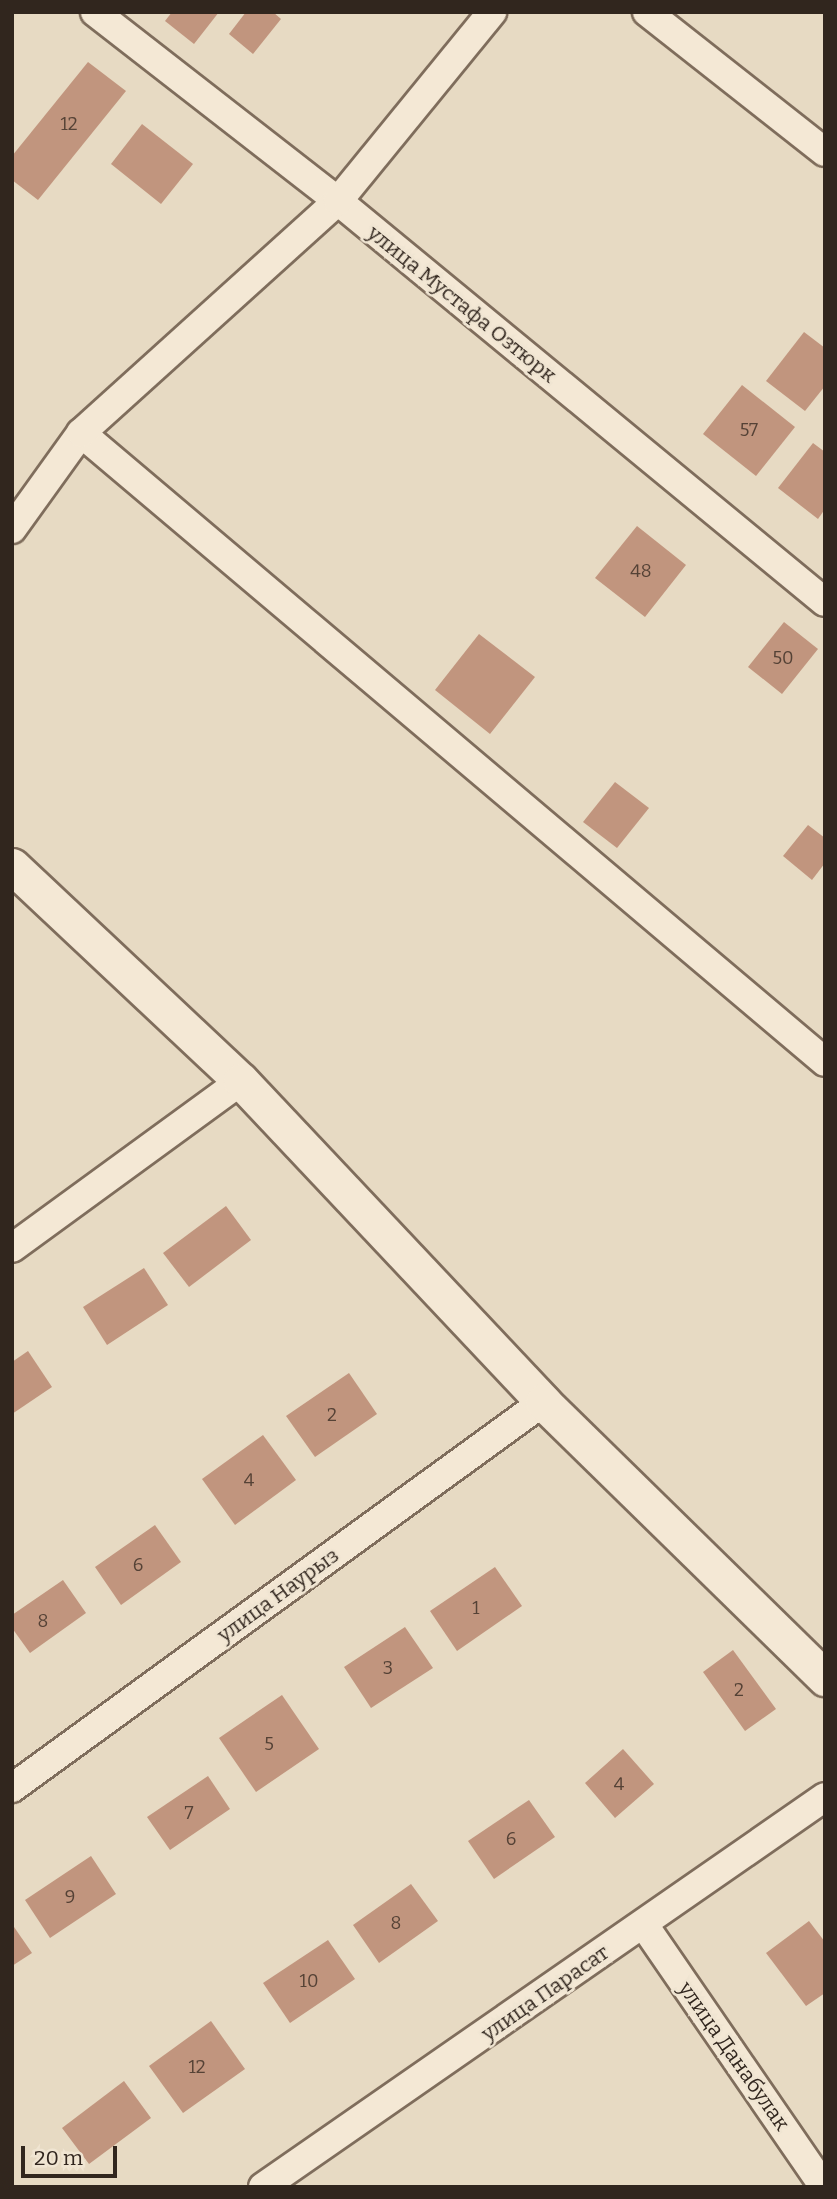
<!DOCTYPE html>
<meta charset="utf-8">
<style>
body{margin:0}
#map{position:relative;width:837px;height:2199px;overflow:hidden;background:#e7dac3;font-family:Bitter,serif}
div>[style]{position:absolute}
[style*='--x']{left:calc(var(--x)*1px);top:calc(var(--y)*1px);width:calc(var(--w)*1px);rotate:calc(var(--a)*1deg)}
.building>*{inset:0;background:#c1957e}
.roads{filter:drop-shadow(2px 0 #7f6d5c) drop-shadow(-2px 0 #7f6d5c) drop-shadow(0 2px #7f6d5c) drop-shadow(0 -2px #7f6d5c)}
.minor>*{height:28px;margin:-14px;padding:0 14px;transform-origin:14px;border-radius:14px;background:#f4e8d5}
.tertiary>*{height:35px;margin:-17.5px;padding:0 17.5px;transform-origin:17.5px;border-radius:17.5px;background:#f4e8d5}
span{translate:-50% -50%;white-space:nowrap;text-align:center;line-height:1.15;-webkit-text-stroke:5px #f0e5d2;paint-order:stroke}
.number-label{font-size:18px;color:#554236}
.number-label span{-webkit-text-stroke-width:0}
.street-label{font-size:21px;color:#31261e}
.frame{position:absolute;inset:0;border:14px solid #31261e;pointer-events:none}
.scale{position:absolute;left:21px;top:2146px;width:96px;height:32px;box-sizing:border-box;border:4px solid #31261e;border-top:0;padding-left:9px;font-size:21px;line-height:24px;white-space:nowrap;color:#31261e;-webkit-text-stroke:5px #f0e5d2;paint-order:stroke}
</style>
<div id="map">
<div class="building">
<div style="clip-path:polygon(172px 12px,219px 12px,194px 44px,165px 21px)"></div>
<div style="clip-path:polygon(246px 12px,273px 12px,281px 19px,253px 54px,229px 34px)"></div>
<div style="clip-path:polygon(88px 62px,126px 91px,38px 200px,12px 180px,12px 156px)"></div>
<div style="clip-path:polygon(142px 124px,193px 164px,161px 204px,111px 164px)"></div>
<div style="clip-path:polygon(804px 332px,825px 348px,825px 386px,805px 411px,766px 381px)"></div>
<div style="clip-path:polygon(742px 385px,795px 427px,756px 476px,703px 434px)"></div>
<div style="clip-path:polygon(813px 443px,825px 452px,825px 509px,818px 519px,778px 488px)"></div>
<div style="clip-path:polygon(637px 526px,686px 565px,645px 617px,595px 578px)"></div>
<div style="clip-path:polygon(784px 622px,818px 649px,782px 694px,748px 667px)"></div>
<div style="clip-path:polygon(479px 634px,535px 677px,490px 734px,435px 690px)"></div>
<div style="clip-path:polygon(615px 782px,649px 808px,617px 848px,583px 822px)"></div>
<div style="clip-path:polygon(808px 825px,825px 838px,825px 863px,812px 880px,783px 856px)"></div>
<div style="clip-path:polygon(226px 1206px,251px 1240px,189px 1287px,163px 1253px)"></div>
<div style="clip-path:polygon(144px 1268px,168px 1305px,107px 1345px,83px 1307px)"></div>
<div style="clip-path:polygon(28px 1351px,52px 1387px,12px 1414px,12px 1362px)"></div>
<div style="clip-path:polygon(349px 1373px,377px 1414px,315px 1457px,286px 1416px)"></div>
<div style="clip-path:polygon(263px 1435px,296px 1480px,235px 1525px,202px 1479px)"></div>
<div style="clip-path:polygon(155px 1525px,181px 1562px,121px 1605px,95px 1567px)"></div>
<div style="clip-path:polygon(495px 1567px,522px 1606px,457px 1651px,430px 1611px)"></div>
<div style="clip-path:polygon(63px 1580px,86px 1613px,30px 1653px,12px 1628px,12px 1615px)"></div>
<div style="clip-path:polygon(405px 1627px,433px 1668px,371px 1708px,344px 1667px)"></div>
<div style="clip-path:polygon(733px 1650px,776px 1709px,745px 1731px,703px 1672px)"></div>
<div style="clip-path:polygon(282px 1695px,319px 1749px,256px 1792px,219px 1738px)"></div>
<div style="clip-path:polygon(623px 1749px,654px 1784px,615px 1818px,585px 1783px)"></div>
<div style="clip-path:polygon(208px 1776px,230px 1809px,170px 1850px,147px 1817px)"></div>
<div style="clip-path:polygon(529px 1800px,555px 1837px,494px 1879px,468px 1841px)"></div>
<div style="clip-path:polygon(91px 1856px,116px 1894px,50px 1938px,25px 1900px)"></div>
<div style="clip-path:polygon(411px 1884px,438px 1921px,379px 1963px,353px 1925px)"></div>
<div style="clip-path:polygon(809px 1921px,825px 1942px,825px 1993px,806px 2006px,766px 1953px)"></div>
<div style="clip-path:polygon(12px 1924px,32px 1953px,12px 1966px)"></div>
<div style="clip-path:polygon(328px 1940px,355px 1979px,290px 2023px,263px 1983px)"></div>
<div style="clip-path:polygon(211px 2021px,245px 2069px,183px 2113px,149px 2066px)"></div>
<div style="clip-path:polygon(124px 2081px,151px 2118px,89px 2164px,62px 2128px)"></div>
</div>
<div class="roads">
<div class="minor">
<div style="--x:95;--y:12;--w:308;--a:37.9"></div>
<div style="--x:338;--y:201;--w:631;--a:39.47"></div>
<div style="--x:647;--y:12;--w:226;--a:38.2"></div>
<div style="--x:81;--y:433;--w:974;--a:40.21"></div>
<div style="--x:12;--y:529;--w:118;--a:-54.3"></div>
<div style="--x:81;--y:433;--w:346;--a:-42.1"></div>
<div style="--x:338;--y:201;--w:244;--a:-50.8"></div>
<div style="--x:12;--y:1248;--w:283;--a:-36.1"></div>
<div style="--x:12;--y:1788;--w:656;--a:-36.01"></div>
<div style="--x:644;--y:1925;--w:318;--a:55.5"></div>
<div style="--x:263;--y:2187;--w:684;--a:-34.76"></div>
</div>
<div class="tertiary">
<div style="--x:12;--y:866;--w:314;--a:43.2"></div>
<div style="--x:241;--y:1081;--w:441;--a:46.7"></div>
<div style="--x:543;--y:1402;--w:395;--a:44.4"></div>
</div>
</div>
<div class="number-label">
<span style="left:69px;top:124px">12</span>
<span style="left:749px;top:430px">57</span>
<span style="left:641px;top:571px">48</span>
<span style="left:783px;top:658px">50</span>
<span style="left:332px;top:1415px">2</span>
<span style="left:249px;top:1480px">4</span>
<span style="left:138px;top:1565px">6</span>
<span style="left:476px;top:1608px">1</span>
<span style="left:43px;top:1621px">8</span>
<span style="left:388px;top:1668px">3</span>
<span style="left:739px;top:1690px">2</span>
<span style="left:269px;top:1744px">5</span>
<span style="left:619px;top:1784px">4</span>
<span style="left:189px;top:1813px">7</span>
<span style="left:511px;top:1839px">6</span>
<span style="left:70px;top:1897px">9</span>
<span style="left:396px;top:1923px">8</span>
<span style="left:309px;top:1981px">10</span>
<span style="left:197px;top:2067px">12</span>
</div>
<div class="street-label">
<span style="left:462px;top:304px;rotate:39deg">улица Мустафа Озтюрк</span>
<span style="left:278px;top:1595px;rotate:-36deg">улица Наурыз</span>
<span style="left:545px;top:1993px;rotate:-35deg">улица Парасат</span>
<span style="left:734px;top:2056px;rotate:55deg">улица Данабулак</span>
</div>
<div class="frame"></div>
<div class="scale">20 m</div>
</div>
